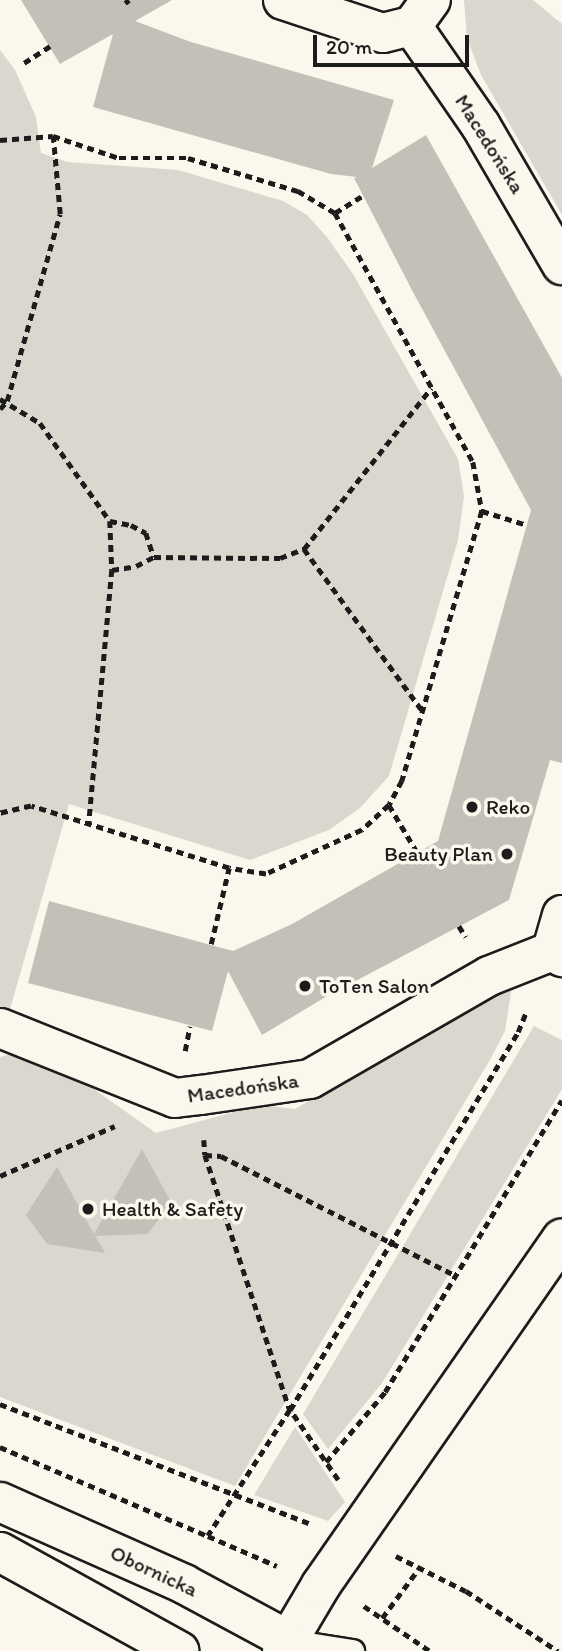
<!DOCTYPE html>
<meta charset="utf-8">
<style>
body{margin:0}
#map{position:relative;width:562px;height:1651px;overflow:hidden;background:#fbf7ec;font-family:Itim,sans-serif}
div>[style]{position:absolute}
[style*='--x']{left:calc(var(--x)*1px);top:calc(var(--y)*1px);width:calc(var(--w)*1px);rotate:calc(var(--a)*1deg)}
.green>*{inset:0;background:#dad7ce}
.building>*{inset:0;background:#c3c0b8}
.path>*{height:4.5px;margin-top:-2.25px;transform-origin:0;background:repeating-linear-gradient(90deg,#1c1c1c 0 7px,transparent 0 12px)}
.roads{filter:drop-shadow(2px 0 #1c1c1c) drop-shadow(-2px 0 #1c1c1c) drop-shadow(0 2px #1c1c1c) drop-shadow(0 -2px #1c1c1c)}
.service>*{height:23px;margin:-11.5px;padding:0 11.5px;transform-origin:11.5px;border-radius:11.5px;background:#fbf7ec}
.minor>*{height:38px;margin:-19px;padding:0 19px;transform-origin:19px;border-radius:19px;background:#fbf7ec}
.tertiary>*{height:38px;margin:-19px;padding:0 19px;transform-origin:19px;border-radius:19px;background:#fbf7ec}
.dots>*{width:19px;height:19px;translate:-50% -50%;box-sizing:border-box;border:4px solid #fbf7ec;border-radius:50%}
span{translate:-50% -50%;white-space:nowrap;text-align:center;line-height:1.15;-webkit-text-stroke:7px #fbf7ec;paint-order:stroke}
.street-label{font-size:21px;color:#1c1c1c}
.poi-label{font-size:21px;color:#1c1c1c}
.left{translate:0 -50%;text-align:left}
.right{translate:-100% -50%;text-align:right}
.scale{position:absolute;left:313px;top:35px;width:156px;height:32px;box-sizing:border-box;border:4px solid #1c1c1c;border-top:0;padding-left:9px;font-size:21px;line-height:24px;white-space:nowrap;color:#1c1c1c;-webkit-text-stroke:5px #fbf7ec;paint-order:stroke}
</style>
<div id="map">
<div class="green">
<div style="clip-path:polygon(464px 0,533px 0,562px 24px,562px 215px,481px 75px,467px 38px)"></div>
<div style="clip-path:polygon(0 50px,15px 70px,36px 117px,41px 153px,68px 162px,178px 170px,283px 201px,307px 215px,327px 237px,353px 274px,458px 459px,464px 496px,458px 540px,389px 776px,360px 808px,329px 830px,250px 860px,69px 804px,0 1044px)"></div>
<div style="clip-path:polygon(512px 985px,505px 1031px,491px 1058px,235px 1486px,0 1397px,0 1057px,14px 1053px,64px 1068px,156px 1133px,261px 1105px,295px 1109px)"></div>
<div style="clip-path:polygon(534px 1026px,562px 1040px,562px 1089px,382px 1383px,328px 1449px,303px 1414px)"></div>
<div style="clip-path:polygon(295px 1427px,345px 1502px,328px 1521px,254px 1495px)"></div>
</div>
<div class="building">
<div style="clip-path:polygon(21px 0,172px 0,135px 21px,191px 42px,394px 100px,372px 168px,426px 135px,562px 378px,562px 763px,550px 760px,509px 900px,329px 995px,262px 1035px,228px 971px,212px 1031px,28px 983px,49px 901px,233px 951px,292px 924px,438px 841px,531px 510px,413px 292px,354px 178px,357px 177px,331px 174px,93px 107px,113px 34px,60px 64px)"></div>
<div style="clip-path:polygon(142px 1149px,171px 1202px,148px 1234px,95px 1236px,105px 1253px,47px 1244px,26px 1215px,57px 1167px,94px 1234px)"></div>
</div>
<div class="path">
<div style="--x:125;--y:3;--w:5;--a:-37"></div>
<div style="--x:24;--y:63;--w:31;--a:-33"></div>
<div style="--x:0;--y:140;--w:53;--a:-4.3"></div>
<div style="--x:335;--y:213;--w:34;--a:-32"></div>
<div style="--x:0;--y:399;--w:47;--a:31"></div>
<div style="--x:40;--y:423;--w:120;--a:54.5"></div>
<div style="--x:110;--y:521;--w:49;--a:87.7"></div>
<div style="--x:112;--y:570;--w:254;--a:95.2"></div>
<div style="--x:0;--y:409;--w:11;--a:-49"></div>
<div style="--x:7;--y:401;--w:194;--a:-74.2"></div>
<div style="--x:60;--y:214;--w:78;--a:-95.1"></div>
<div style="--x:53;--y:136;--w:70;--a:18.4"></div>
<div style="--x:119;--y:158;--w:69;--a:0"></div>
<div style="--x:188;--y:158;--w:115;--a:16.7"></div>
<div style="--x:298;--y:191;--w:43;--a:30.7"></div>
<div style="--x:335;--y:213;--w:285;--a:61"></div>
<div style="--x:473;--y:462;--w:50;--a:79.6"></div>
<div style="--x:482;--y:511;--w:282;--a:106.5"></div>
<div style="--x:402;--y:781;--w:27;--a:118"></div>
<div style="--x:389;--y:805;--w:37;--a:137"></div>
<div style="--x:362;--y:830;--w:106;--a:155.4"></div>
<div style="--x:266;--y:874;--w:37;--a:-171"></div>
<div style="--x:229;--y:868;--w:207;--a:-162.6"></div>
<div style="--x:31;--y:806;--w:32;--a:167"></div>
<div style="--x:482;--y:511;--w:47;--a:17.3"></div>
<div style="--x:110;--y:521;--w:21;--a:11"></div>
<div style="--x:131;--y:525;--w:17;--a:28"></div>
<div style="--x:146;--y:533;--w:25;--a:72"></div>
<div style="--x:154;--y:557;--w:126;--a:0.5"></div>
<div style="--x:280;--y:558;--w:26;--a:-21"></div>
<div style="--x:304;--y:549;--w:200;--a:53.8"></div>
<div style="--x:304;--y:549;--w:205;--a:-51.7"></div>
<div style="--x:112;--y:570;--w:24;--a:-9"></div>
<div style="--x:136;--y:566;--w:20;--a:-27"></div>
<div style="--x:389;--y:805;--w:55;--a:59.2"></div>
<div style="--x:459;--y:926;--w:13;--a:58"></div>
<div style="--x:211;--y:944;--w:78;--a:-76.7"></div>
<div style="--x:185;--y:1051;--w:25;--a:-79"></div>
<div style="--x:204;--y:1140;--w:15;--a:86"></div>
<div style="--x:205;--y:1155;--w:269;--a:71.6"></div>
<div style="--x:290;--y:1410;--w:150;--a:123.1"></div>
<div style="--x:208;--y:1536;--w:75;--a:23.5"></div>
<div style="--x:205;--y:1155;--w:16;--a:4"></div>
<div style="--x:221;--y:1156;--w:265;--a:27"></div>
<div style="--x:0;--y:1176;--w:125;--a:-23.5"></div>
<div style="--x:0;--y:1404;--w:331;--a:21.1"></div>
<div style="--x:0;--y:1447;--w:226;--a:23.2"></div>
<div style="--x:326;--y:1462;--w:92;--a:-49.9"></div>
<div style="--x:385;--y:1392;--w:341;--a:-58.8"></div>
<div style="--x:338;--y:1480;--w:85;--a:-124.4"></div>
<div style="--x:290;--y:1410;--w:441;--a:-58.9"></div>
<div style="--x:518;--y:1032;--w:22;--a:-68"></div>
<div style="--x:396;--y:1556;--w:78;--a:26.6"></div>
<div style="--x:466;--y:1591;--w:110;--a:33.1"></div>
<div style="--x:364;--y:1606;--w:80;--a:34.3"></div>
<div style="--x:382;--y:1618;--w:64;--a:-53.3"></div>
</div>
<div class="roads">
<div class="service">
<div style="--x:289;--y:1641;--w:64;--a:9"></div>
</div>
<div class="minor">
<div style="--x:283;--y:0;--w:105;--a:18.3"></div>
<div style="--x:383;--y:33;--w:30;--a:-14"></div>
<div style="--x:412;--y:26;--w:32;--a:-54"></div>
<div style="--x:412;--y:26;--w:121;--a:55.4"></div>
<div style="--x:481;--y:126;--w:161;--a:59.8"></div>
<div style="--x:562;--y:915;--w:37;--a:106"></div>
<div style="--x:552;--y:951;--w:12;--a:31"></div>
<div style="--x:0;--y:1028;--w:188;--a:21.8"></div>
<div style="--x:175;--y:1098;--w:26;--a:-7"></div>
<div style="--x:201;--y:1095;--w:110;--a:-8.4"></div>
<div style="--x:310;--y:1079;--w:207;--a:-29.9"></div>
<div style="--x:489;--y:976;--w:68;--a:-21.6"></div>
<div style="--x:282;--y:1651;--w:77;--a:-59.4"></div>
<div style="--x:321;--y:1585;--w:422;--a:-55.2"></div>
</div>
<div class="tertiary">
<div style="--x:0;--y:1502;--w:201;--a:24"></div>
<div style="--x:184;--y:1584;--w:118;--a:28.3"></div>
<div style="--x:288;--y:1640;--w:18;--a:38"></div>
<div style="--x:0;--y:1552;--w:205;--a:28.9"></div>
</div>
</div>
<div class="dots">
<div style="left:472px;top:807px;background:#1c1c1c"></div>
<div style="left:507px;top:854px;background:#1c1c1c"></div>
<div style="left:305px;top:986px;background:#1c1c1c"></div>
<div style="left:88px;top:1209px;background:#1c1c1c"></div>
</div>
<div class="street-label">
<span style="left:490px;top:144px;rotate:58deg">Macedońska</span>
<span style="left:243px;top:1088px;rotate:-8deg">Macedońska</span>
<span style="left:154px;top:1571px;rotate:25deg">Obornicka</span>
</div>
<div class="poi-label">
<span class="left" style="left:486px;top:807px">Reko</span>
<span class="right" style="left:493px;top:854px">Beauty Plan</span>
<span class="left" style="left:319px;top:986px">ToTen Salon</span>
<span class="left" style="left:102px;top:1209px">Health &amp; Safety</span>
</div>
<div class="scale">20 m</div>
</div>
